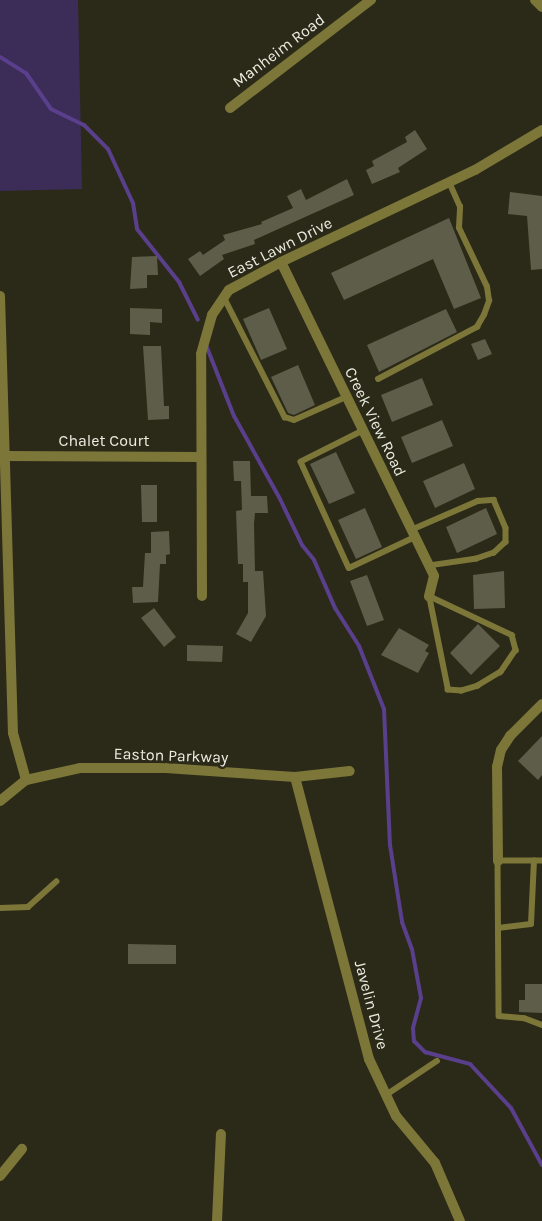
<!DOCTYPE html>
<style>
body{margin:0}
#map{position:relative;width:542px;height:1221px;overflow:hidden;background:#2b2a18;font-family:Karla,sans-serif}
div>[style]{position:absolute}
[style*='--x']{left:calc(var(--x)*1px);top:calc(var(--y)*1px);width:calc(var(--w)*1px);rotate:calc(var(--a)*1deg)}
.green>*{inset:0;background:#3b2d58}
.stream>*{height:4px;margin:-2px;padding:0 2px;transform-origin:2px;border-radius:2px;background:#5a3f8c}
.building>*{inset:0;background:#5e5d49}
.service>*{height:5.5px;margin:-2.75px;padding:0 2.75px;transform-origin:2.75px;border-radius:2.75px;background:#7c7639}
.minor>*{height:10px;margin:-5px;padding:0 5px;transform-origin:5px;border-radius:5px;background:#7c7639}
span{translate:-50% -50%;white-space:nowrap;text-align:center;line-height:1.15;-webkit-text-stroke:5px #2b2a18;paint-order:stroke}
.street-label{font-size:16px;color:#edece1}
</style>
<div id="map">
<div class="green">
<div style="clip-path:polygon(0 0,78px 0,82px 189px,0 191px)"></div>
</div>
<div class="stream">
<div style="--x:0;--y:57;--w:31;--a:32"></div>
<div style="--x:26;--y:73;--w:44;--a:55.2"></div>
<div style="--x:51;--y:109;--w:37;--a:26"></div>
<div style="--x:84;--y:125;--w:34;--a:45"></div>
<div style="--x:108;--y:149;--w:60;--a:65.2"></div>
<div style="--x:133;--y:203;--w:26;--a:81"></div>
<div style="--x:137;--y:229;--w:68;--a:51.6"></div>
<div style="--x:179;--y:282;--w:42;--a:63.4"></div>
<div style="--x:206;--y:345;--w:76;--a:68.5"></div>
<div style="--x:234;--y:416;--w:95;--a:61"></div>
<div style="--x:280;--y:499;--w:51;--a:64.4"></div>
<div style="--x:302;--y:545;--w:19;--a:51"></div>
<div style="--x:314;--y:560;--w:52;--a:66.4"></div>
<div style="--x:335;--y:608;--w:45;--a:57.7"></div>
<div style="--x:359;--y:646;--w:68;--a:68.4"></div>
<div style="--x:384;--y:709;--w:136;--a:87.5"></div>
<div style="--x:390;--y:845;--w:78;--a:81.1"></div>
<div style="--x:402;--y:922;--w:29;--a:70"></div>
<div style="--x:412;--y:949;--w:50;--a:79.6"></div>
<div style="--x:421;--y:998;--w:31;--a:105"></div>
<div style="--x:413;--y:1028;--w:13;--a:86"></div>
<div style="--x:414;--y:1041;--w:16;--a:45"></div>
<div style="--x:425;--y:1052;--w:47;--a:14.9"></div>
<div style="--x:470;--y:1064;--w:60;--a:47"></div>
<div style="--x:511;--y:1108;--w:65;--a:61.5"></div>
</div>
<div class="building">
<div style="clip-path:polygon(415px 130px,427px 149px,398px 168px,400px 172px,372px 184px,366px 170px,374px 166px,372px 161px,407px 142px,405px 137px)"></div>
<div style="clip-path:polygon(347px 179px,354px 195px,254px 240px,255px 244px,222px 255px,224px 259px,200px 276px,188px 259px,200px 251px,203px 255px,225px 240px,223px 235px,262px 224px,261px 222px,293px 208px,287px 196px,301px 189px,306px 200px)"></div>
<div style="clip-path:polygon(510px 192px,542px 196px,542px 269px,531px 270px,527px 216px,508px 214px)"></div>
<div style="clip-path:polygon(449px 218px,481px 298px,454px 309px,433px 259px,344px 300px,331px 273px)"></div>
<div style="clip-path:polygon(157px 256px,158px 275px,147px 275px,147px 288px,130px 289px,132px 257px)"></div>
<div style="clip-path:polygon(130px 308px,162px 309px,162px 323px,150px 322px,150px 335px,130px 334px)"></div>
<div style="clip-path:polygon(269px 308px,287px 349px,261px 360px,243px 319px)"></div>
<div style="clip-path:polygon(446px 309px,457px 332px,379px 372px,367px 345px)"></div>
<div style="clip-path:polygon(485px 339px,492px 354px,478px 360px,471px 344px)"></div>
<div style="clip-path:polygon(143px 346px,161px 346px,164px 406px,169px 406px,169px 419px,148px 420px)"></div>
<div style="clip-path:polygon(298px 365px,315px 405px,294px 415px,288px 413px,271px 377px)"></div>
<div style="clip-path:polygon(422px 378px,433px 405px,392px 422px,381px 395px)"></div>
<div style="clip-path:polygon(442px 420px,453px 446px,412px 463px,401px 437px)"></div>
<div style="clip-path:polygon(336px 452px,355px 493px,329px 504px,310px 464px)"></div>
<div style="clip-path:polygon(233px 461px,250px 461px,251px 496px,267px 496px,268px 513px,255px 513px,254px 524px,255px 571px,263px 571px,266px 616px,251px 642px,236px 634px,248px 613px,248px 582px,243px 582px,243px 564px,238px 564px,236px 511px,242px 510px,241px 481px,234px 481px)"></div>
<div style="clip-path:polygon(464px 463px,475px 489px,435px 508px,423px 481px)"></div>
<div style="clip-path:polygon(141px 485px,157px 485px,157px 522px,142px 522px)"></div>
<div style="clip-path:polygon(365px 508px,382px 547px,356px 559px,338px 520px)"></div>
<div style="clip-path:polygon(486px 508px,497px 534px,457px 553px,446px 527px)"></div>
<div style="clip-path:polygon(169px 531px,170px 554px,166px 555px,166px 564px,160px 564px,158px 602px,133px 603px,132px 587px,143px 587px,145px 553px,151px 553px,151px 532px)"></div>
<div style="clip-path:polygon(504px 571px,505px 608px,474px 609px,473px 575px)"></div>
<div style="clip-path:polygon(367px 575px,384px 620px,367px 626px,350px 581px)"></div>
<div style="clip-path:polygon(154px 608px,176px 637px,164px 647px,141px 618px)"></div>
<div style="clip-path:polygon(478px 624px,500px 646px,471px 675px,450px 653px)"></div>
<div style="clip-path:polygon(399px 628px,429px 645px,425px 651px,429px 653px,418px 673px,381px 655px)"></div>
<div style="clip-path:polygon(187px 645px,223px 646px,222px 662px,187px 661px)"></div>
<div style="clip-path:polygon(542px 736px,542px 775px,538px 780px,518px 761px)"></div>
<div style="clip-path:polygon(128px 944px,176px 945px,176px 964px,128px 964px)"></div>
<div style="clip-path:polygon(525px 984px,542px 984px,542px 1013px,519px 1012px,519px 1000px,525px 1000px)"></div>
</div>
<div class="service">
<div style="--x:224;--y:297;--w:135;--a:63.1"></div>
<div style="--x:285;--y:417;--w:9;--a:18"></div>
<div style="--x:294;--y:420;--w:57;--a:-23.9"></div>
<div style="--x:378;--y:379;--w:112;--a:-27.7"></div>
<div style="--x:477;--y:327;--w:14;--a:-60"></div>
<div style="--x:484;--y:315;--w:15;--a:-70"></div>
<div style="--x:489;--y:301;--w:14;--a:-98"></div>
<div style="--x:487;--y:287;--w:65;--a:-115.4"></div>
<div style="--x:459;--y:228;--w:21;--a:-87"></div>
<div style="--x:460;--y:207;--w:27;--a:-114"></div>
<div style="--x:363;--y:431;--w:69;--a:153.4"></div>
<div style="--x:301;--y:462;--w:116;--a:65.6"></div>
<div style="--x:349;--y:568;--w:73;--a:-25.2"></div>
<div style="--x:411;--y:530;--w:73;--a:-23.4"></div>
<div style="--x:478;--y:501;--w:16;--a:-4"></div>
<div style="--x:494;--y:500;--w:30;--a:67"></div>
<div style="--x:506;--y:528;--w:14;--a:90"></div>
<div style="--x:506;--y:542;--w:16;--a:137"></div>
<div style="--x:494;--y:553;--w:18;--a:161"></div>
<div style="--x:477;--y:559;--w:49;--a:171.7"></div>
<div style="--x:429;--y:596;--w:92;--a:25.2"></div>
<div style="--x:512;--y:635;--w:16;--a:75"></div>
<div style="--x:516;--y:650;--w:27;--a:124"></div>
<div style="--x:501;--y:672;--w:27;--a:149"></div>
<div style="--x:478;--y:686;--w:17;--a:163"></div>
<div style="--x:462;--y:691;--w:14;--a:-176"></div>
<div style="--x:448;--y:690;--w:96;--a:-101.4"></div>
<div style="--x:542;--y:861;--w:44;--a:180"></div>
<div style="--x:498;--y:861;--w:155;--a:89.6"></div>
<div style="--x:499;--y:1016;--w:25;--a:5"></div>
<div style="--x:524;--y:1018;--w:19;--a:21"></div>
<div style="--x:0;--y:908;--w:28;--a:-2"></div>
<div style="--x:28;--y:907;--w:38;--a:-42"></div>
<div style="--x:498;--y:928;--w:33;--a:-7"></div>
<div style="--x:531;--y:924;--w:63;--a:-87.3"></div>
<div style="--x:386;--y:1095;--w:61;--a:-33.7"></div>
</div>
<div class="minor">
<div style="--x:535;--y:0;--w:10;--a:45"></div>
<div style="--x:230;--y:108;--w:178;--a:-37.5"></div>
<div style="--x:281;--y:262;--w:349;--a:64"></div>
<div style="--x:434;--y:576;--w:21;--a:104"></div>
<div style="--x:0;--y:296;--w:437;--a:88.3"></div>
<div style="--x:13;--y:733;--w:49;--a:74.5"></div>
<div style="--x:6;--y:456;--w:195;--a:0.3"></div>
<div style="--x:202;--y:596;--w:242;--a:-90.2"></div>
<div style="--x:201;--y:354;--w:41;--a:-74.2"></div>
<div style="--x:212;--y:315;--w:30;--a:-56"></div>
<div style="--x:229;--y:290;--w:59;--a:-28.3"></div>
<div style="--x:281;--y:262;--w:215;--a:-25.4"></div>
<div style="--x:475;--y:170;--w:78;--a:-30.8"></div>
<div style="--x:295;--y:777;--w:292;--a:75.3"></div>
<div style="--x:369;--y:1059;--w:63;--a:64.7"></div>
<div style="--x:396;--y:1116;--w:61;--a:50.3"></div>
<div style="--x:435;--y:1163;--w:63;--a:66.7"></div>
<div style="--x:0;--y:801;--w:33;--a:-39"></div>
<div style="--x:26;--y:780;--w:55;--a:-12.5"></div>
<div style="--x:80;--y:768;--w:86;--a:0"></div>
<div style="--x:166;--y:768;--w:129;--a:4"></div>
<div style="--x:295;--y:777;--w:55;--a:-6.2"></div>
<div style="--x:498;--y:861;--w:94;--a:-90.6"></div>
<div style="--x:497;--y:767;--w:17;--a:-77"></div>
<div style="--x:501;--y:750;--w:17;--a:-57"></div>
<div style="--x:510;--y:736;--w:45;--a:-45"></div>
<div style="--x:0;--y:1176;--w:35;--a:-51"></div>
<div style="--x:217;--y:1221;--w:87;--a:-87.4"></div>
</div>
<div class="street-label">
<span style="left:279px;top:51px;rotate:-37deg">Manheim Road</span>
<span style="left:280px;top:248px;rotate:-27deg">East Lawn Drive</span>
<span style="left:375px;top:422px;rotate:64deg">Creek View Road</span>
<span style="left:104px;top:441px">Chalet Court</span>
<span style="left:171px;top:756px;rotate:2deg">Easton Parkway</span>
<span style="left:371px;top:1005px;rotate:75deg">Javelin Drive</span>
</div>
</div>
